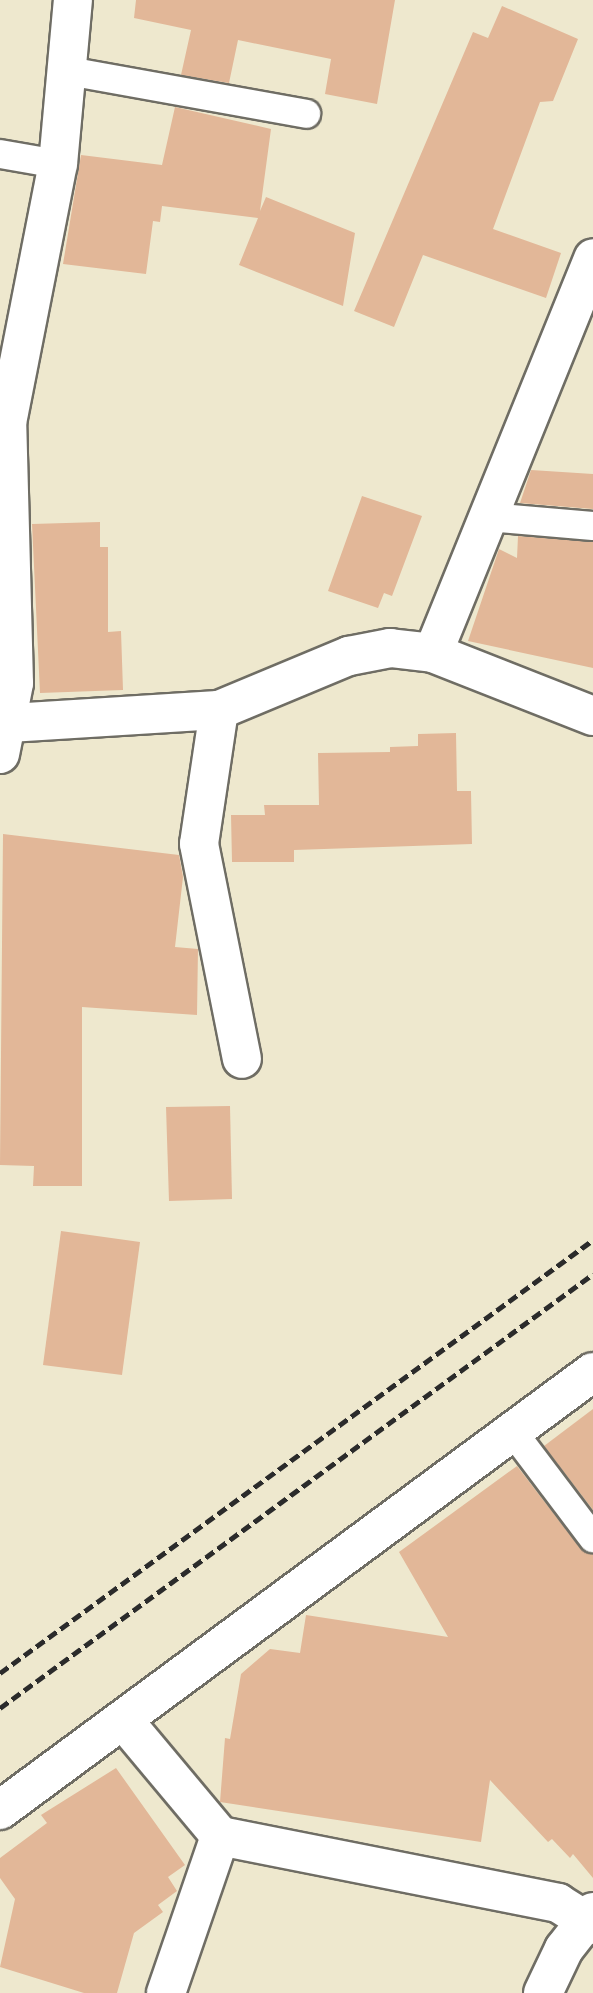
<!DOCTYPE html>
<style>
body{margin:0}
#map{position:relative;width:593px;height:1993px;overflow:hidden;background:#eee8ce;font-family:"Playpen Sans",sans-serif}
div>[style]{position:absolute}
[style*='--x']{left:calc(var(--x)*1px);top:calc(var(--y)*1px);width:calc(var(--w)*1px);rotate:calc(var(--a)*1deg)}
.building>*{inset:0;background:#e2b798}
.roads{filter:drop-shadow(2px 0 #6f6d64) drop-shadow(-2px 0 #6f6d64) drop-shadow(0 2px #6f6d64) drop-shadow(0 -2px #6f6d64)}
.service>*{height:28px;margin:-14px;padding:0 14px;transform-origin:14px;border-radius:14px;background:#fff}
.minor>*{height:38px;margin:-19px;padding:0 19px;transform-origin:19px;border-radius:19px;background:#fff}
.rail>*{height:5px;margin-top:-2.5px;transform-origin:0;background:repeating-linear-gradient(90deg,#2b2b2b 0 10px,transparent 0 15px)}
span{translate:-50% -50%;white-space:nowrap;text-align:center;line-height:1.15;-webkit-text-stroke:6px #fdfcf7;paint-order:stroke}
</style>
<div id="map">
<div class="building">
<div style="clip-path:polygon(136px 0,395px 0,377px 104px,325px 94px,331px 59px,238px 40px,229px 83px,181px 75px,191px 30px,134px 18px)"></div>
<div style="clip-path:polygon(502px 6px,578px 39px,553px 101px,540px 102px,493px 229px,561px 253px,546px 298px,423px 255px,394px 327px,354px 311px,473px 32px,488px 38px)"></div>
<div style="clip-path:polygon(175px 107px,271px 129px,260px 211px,266px 197px,355px 233px,343px 306px,239px 265px,258px 218px,162px 206px,160px 222px,153px 221px,146px 274px,63px 264px,81px 155px,162px 165px)"></div>
<div style="clip-path:polygon(531px 470px,593px 474px,593px 509px,520px 503px)"></div>
<div style="clip-path:polygon(362px 496px,422px 516px,392px 596px,384px 593px,378px 608px,328px 591px)"></div>
<div style="clip-path:polygon(100px 522px,100px 547px,108px 547px,108px 632px,121px 631px,123px 690px,40px 693px,32px 524px)"></div>
<div style="clip-path:polygon(518px 536px,593px 542px,593px 668px,468px 641px,499px 549px,517px 558px)"></div>
<div style="clip-path:polygon(456px 733px,457px 791px,471px 791px,472px 844px,294px 850px,294px 862px,232px 862px,231px 815px,265px 815px,264px 805px,319px 805px,318px 753px,390px 752px,390px 747px,418px 746px,418px 734px)"></div>
<div style="clip-path:polygon(3px 834px,179px 855px,183px 877px,175px 947px,198px 949px,197px 1015px,82px 1007px,82px 1186px,33px 1186px,34px 1166px,0 1165px)"></div>
<div style="clip-path:polygon(230px 1106px,232px 1199px,169px 1201px,166px 1107px)"></div>
<div style="clip-path:polygon(61px 1231px,140px 1242px,122px 1375px,43px 1365px)"></div>
<div style="clip-path:polygon(593px 1409px,593px 1510px,544px 1446px)"></div>
<div style="clip-path:polygon(517px 1466px,580px 1548px,593px 1554px,593px 1878px,573px 1854px,570px 1858px,552px 1839px,548px 1842px,490px 1780px,481px 1842px,220px 1802px,225px 1738px,230px 1739px,241px 1674px,270px 1649px,300px 1653px,306px 1615px,448px 1637px,399px 1552px)"></div>
<div style="clip-path:polygon(116px 1768px,185px 1865px,168px 1877px,177px 1891px,158px 1905px,163px 1912px,134px 1933px,117px 1993px,84px 1993px,0 1967px,15px 1899px,0 1878px,0 1858px,47px 1823px,41px 1815px)"></div>
</div>
<div class="roads">
<div class="service">
<div style="--x:68;--y:71;--w:242;--a:10.2"></div>
<div style="--x:0;--y:154;--w:59;--a:9.8"></div>
<div style="--x:488;--y:517;--w:105;--a:4.9"></div>
<div style="--x:513;--y:1432;--w:133;--a:53"></div>
</div>
<div class="minor">
<div style="--x:433;--y:653;--w:426;--a:-67.9"></div>
<div style="--x:219;--y:710;--w:135;--a:98.5"></div>
<div style="--x:199;--y:844;--w:219;--a:78.7"></div>
<div style="--x:10;--y:723;--w:209;--a:-3.6"></div>
<div style="--x:219;--y:710;--w:141;--a:-22.6"></div>
<div style="--x:349;--y:656;--w:42;--a:-11"></div>
<div style="--x:390;--y:648;--w:43;--a:6.6"></div>
<div style="--x:433;--y:653;--w:172;--a:21.5"></div>
<div style="--x:0;--y:754;--w:72;--a:-78.8"></div>
<div style="--x:14;--y:683;--w:260;--a:-91.5"></div>
<div style="--x:7;--y:423;--w:264;--a:-78.9"></div>
<div style="--x:58;--y:164;--w:165;--a:-84.8"></div>
<div style="--x:124;--y:1721;--w:150;--a:50.1"></div>
<div style="--x:220;--y:1836;--w:345;--a:11.2"></div>
<div style="--x:558;--y:1903;--w:41;--a:32.2"></div>
<div style="--x:0;--y:1810;--w:737;--a:-36.45"></div>
<div style="--x:166;--y:1993;--w:166;--a:-71"></div>
<div style="--x:543;--y:1993;--w:49;--a:-64.5"></div>
<div style="--x:564;--y:1949;--w:47;--a:-51.9"></div>
</div>
</div>
<div class="rail">
<div style="--x:0;--y:1673;--w:734;--a:-36.14"></div>
<div style="--x:0;--y:1708;--w:735;--a:-36.2"></div>
</div>
</div>
